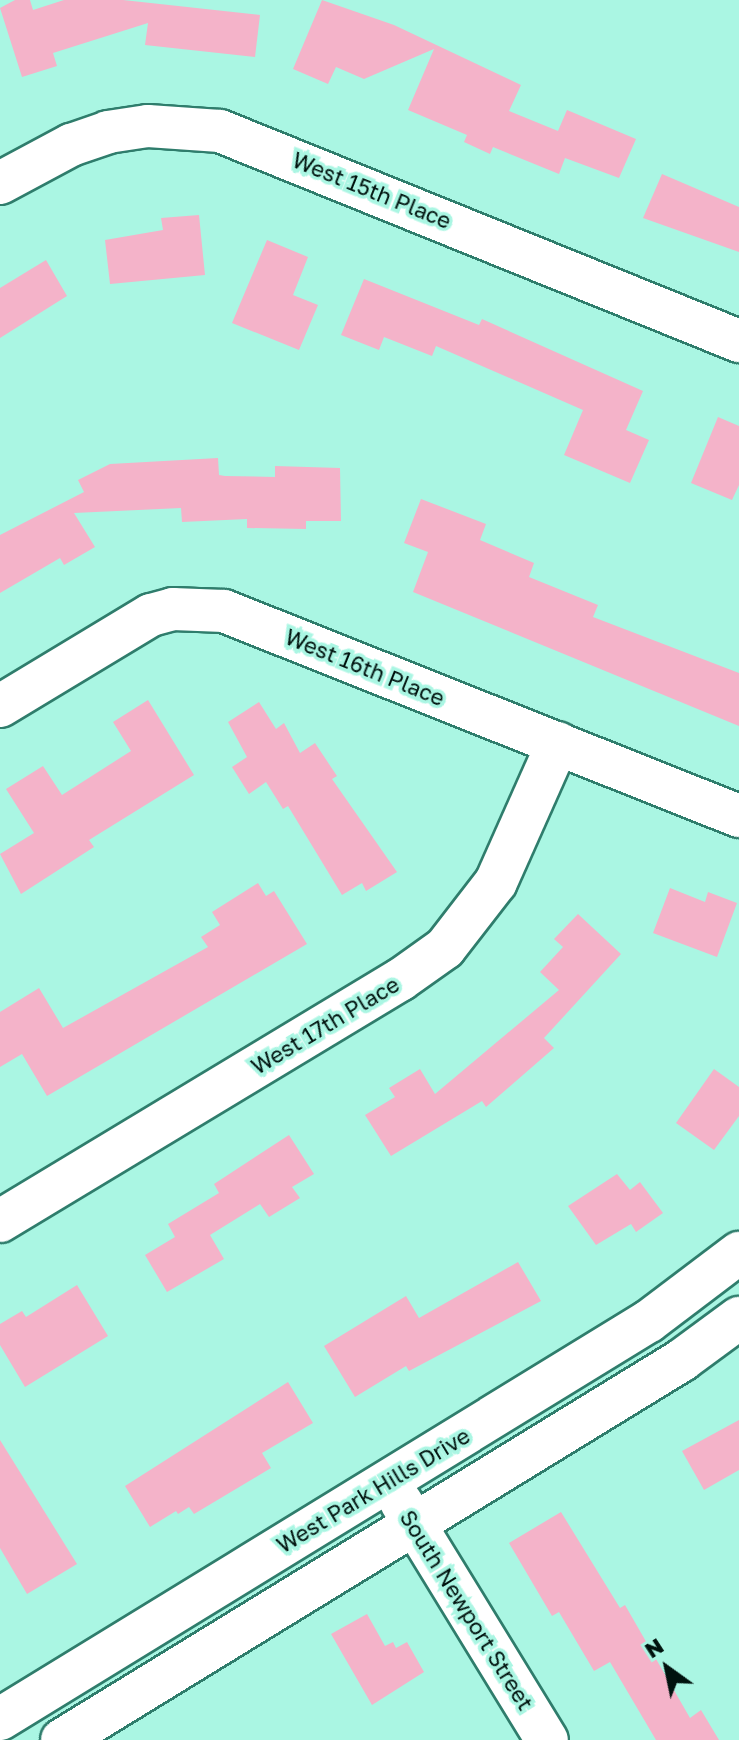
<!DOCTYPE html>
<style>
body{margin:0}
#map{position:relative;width:739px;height:1740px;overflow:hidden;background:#aaf6e3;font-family:"Golos Text",sans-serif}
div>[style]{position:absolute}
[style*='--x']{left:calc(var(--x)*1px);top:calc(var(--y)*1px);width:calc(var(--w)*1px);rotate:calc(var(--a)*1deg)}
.building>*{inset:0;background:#f4b3c9}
.roads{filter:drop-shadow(2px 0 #2f7d6c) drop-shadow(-2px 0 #2f7d6c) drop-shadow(0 2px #2f7d6c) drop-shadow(0 -2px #2f7d6c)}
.minor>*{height:42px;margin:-21px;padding:0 21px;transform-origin:21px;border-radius:21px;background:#fff}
span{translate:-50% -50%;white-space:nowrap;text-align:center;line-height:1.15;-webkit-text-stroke:7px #aaf6e3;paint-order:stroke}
.street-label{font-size:22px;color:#00120e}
.north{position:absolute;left:627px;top:1628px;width:80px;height:80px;-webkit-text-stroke:6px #aaf6e3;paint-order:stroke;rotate:327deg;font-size:22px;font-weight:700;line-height:32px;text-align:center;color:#00120e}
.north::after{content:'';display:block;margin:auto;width:28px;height:36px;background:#00120e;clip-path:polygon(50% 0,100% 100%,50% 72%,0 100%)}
</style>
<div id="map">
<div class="building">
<div style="clip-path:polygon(15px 0,30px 0,33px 10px,64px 0,123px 0,260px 15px,255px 57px,145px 45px,148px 23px,53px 53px,57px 66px,22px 77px,0 8px)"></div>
<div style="clip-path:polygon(322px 0,394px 25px,521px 85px,509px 111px,558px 131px,567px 110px,636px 139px,619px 178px,565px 158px,559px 174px,493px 147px,490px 154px,464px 142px,467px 135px,408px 110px,434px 49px,364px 79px,336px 67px,328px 84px,293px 69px)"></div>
<div style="clip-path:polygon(662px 174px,739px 207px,739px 252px,643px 218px)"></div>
<div style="clip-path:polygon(199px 215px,205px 275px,110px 284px,105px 240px,163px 230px,161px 218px)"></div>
<div style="clip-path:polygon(267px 240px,308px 257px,293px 295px,318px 305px,299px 350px,232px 323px)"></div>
<div style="clip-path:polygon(46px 260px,67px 296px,0 338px,0 288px)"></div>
<div style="clip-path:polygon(364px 279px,479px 325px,482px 319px,643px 391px,626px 430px,649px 440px,630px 483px,564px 455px,583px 410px,436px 346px,432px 356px,384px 337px,379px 350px,341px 335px)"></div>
<div style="clip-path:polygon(718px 417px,739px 426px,739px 485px,732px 500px,691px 483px)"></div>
<div style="clip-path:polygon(218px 458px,219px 475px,225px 476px,275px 477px,275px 466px,340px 468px,341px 521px,306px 521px,306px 529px,247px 528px,247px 519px,182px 522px,181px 508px,74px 513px,95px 547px,64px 565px,60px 558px,0 593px,0 535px,84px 492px,78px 480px,110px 464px)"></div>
<div style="clip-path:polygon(421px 499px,486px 524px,480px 540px,534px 563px,529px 577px,598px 605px,593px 617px,739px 673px,739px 726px,413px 592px,428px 552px,404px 543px)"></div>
<div style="clip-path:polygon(148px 700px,194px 775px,89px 840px,94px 847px,21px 894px,0 854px,34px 833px,6px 789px,43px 766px,62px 795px,131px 751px,113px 722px)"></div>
<div style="clip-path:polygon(259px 702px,276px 729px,284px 723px,300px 753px,315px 743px,337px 776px,332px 779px,397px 872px,366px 891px,362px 883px,342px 895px,288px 806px,283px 809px,266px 782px,249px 794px,232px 767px,247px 757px,228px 722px)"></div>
<div style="clip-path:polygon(258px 883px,266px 896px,274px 891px,307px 944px,47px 1096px,22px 1054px,0 1067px,0 1012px,39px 988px,63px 1028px,208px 947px,201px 937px,220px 925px,212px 912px)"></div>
<div style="clip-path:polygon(670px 888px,705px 902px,708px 892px,737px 903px,717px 957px,653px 933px)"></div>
<div style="clip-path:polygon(578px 914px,621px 954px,544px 1038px,554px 1048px,486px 1107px,482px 1101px,391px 1156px,365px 1115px,395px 1097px,389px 1088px,420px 1069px,435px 1094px,559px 990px,540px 972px,563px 947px,554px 939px)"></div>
<div style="clip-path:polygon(714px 1069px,739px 1087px,739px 1116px,714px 1150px,676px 1123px)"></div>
<div style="clip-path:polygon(289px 1135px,314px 1174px,292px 1187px,300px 1198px,269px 1217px,260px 1204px,210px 1235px,224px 1259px,167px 1292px,145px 1255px,175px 1237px,168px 1224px,219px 1193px,214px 1184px)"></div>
<div style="clip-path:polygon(617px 1174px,630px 1190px,640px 1182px,663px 1213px,636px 1232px,631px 1224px,596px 1245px,568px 1206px)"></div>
<div style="clip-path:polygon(518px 1262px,541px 1301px,409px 1371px,406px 1366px,355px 1397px,324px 1346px,406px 1296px,419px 1318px)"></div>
<div style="clip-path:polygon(77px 1285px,108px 1336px,25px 1387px,0 1345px,0 1324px,22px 1311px,26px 1317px)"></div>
<div style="clip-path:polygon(288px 1382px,313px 1423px,262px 1453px,271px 1468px,194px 1514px,189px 1507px,178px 1514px,176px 1511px,150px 1527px,125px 1486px)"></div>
<div style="clip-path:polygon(739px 1420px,739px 1470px,704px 1490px,682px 1451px)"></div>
<div style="clip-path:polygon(0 1440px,77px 1564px,27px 1594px,0 1548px)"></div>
<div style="clip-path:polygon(561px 1512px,620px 1608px,625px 1605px,690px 1718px,701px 1710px,719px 1740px,656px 1740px,610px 1662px,594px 1671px,559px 1612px,552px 1616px,509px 1543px)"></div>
<div style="clip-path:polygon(367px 1614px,385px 1646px,393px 1642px,396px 1648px,407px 1642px,424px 1672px,372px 1705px,331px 1634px)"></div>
</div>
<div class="roads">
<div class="minor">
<div style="--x:0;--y:183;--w:81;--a:-28.2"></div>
<div style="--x:71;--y:145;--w:39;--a:-19"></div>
<div style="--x:108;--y:132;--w:40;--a:-8.5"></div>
<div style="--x:148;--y:126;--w:72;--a:4"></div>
<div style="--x:220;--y:131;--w:560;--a:22.03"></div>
<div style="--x:0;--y:706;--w:176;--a:-31.1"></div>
<div style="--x:151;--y:615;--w:23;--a:-15"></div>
<div style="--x:173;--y:609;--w:51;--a:2.2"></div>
<div style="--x:224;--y:611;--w:554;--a:21.71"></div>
<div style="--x:0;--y:1221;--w:467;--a:-31.1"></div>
<div style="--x:400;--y:980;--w:55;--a:-35.4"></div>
<div style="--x:445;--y:948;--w:83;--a:-52.3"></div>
<div style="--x:496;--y:882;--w:152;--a:-66"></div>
<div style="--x:401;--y:1502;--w:279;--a:58.5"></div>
<div style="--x:0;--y:1719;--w:761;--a:-31.52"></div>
<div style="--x:649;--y:1321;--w:113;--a:-37.1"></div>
<div style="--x:62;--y:1740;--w:727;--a:-31.5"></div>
<div style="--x:682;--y:1360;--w:71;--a:-36.4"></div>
</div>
</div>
<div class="street-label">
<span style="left:372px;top:190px;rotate:22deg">West 15th Place</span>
<span style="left:365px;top:667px;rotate:22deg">West 16th Place</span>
<span style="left:325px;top:1025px;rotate:-31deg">West 17th Place</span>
<span style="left:373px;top:1490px;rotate:-31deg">West Park Hills Drive</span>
<span style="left:467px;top:1610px;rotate:58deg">South Newport Street</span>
</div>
<div class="north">N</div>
</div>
